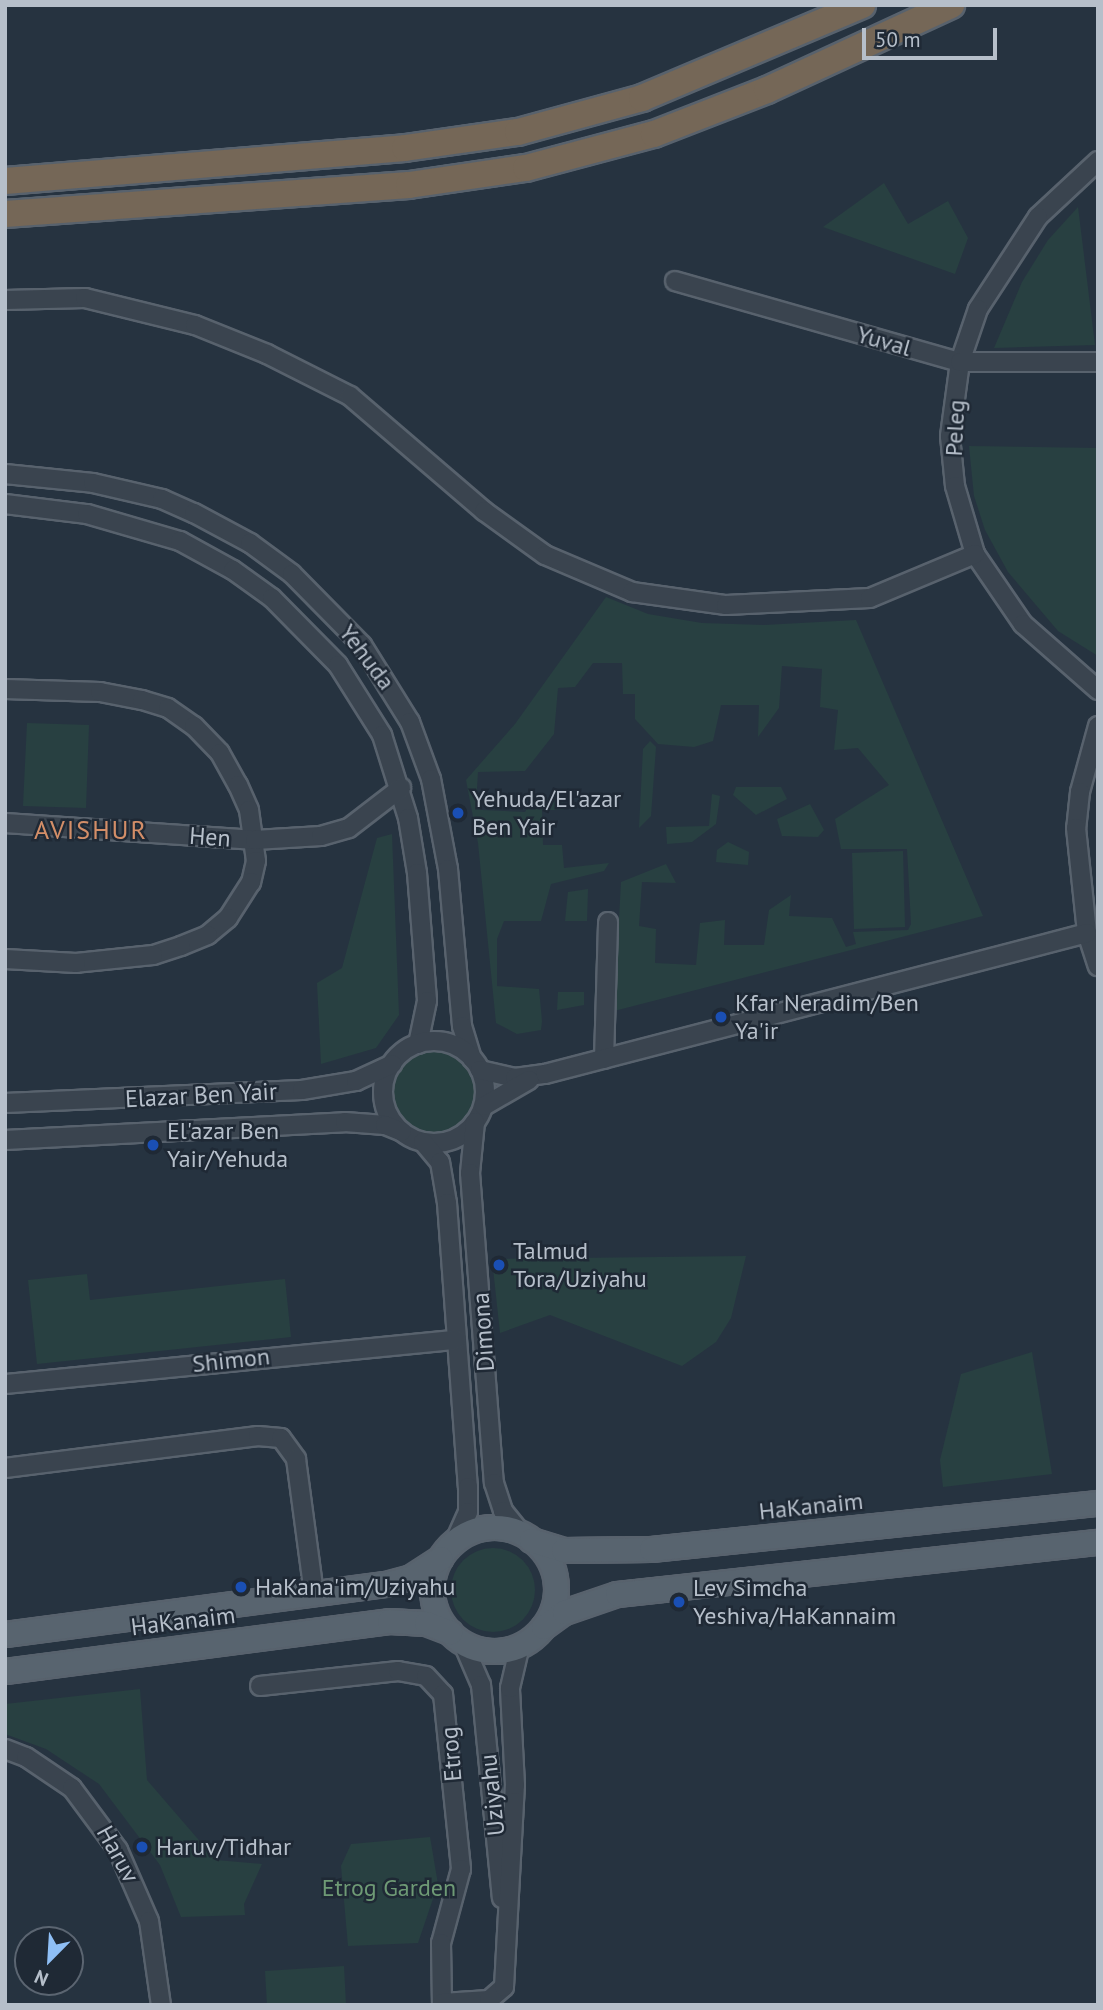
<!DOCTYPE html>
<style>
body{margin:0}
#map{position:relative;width:1103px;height:2010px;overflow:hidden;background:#263340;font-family:"PT Sans",sans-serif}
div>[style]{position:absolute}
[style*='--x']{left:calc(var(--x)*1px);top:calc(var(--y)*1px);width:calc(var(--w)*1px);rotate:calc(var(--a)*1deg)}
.green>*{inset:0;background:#284041}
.round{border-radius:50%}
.roads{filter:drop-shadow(2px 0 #58626d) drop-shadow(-2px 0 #58626d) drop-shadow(0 2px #58626d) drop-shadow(0 -2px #58626d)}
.minor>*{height:18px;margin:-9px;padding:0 9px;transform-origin:9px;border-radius:9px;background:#3a444f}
.minor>.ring{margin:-9px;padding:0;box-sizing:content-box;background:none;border:18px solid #3a444f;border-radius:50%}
.major>*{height:23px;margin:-11.5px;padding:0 11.5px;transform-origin:11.5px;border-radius:11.5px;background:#58646f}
.major>.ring{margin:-11.5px;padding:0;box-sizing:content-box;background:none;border:23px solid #58646f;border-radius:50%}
.highway>*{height:26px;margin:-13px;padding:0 13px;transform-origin:13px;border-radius:13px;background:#756757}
.dots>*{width:19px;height:19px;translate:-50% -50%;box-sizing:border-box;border:4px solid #1f2935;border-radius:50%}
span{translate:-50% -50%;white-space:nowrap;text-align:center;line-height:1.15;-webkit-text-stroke:5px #1f2935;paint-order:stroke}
.street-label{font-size:24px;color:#b6bfca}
.poi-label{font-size:24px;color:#b6bfca}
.left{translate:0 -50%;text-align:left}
.park-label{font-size:24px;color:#6e9a75}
.neighbourhood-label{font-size:26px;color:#d38e68;letter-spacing:2px}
.frame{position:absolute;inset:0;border:7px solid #b6bfca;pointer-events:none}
.north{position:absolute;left:14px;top:1926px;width:70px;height:70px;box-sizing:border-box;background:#1f2935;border:2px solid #5b6571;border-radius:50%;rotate:204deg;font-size:19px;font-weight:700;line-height:28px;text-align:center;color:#b6bfca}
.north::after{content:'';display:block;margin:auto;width:24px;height:32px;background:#8fbff6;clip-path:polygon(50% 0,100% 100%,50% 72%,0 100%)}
.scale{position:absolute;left:862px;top:28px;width:135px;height:32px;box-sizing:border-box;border:4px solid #b6bfca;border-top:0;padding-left:9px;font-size:21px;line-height:24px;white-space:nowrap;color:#b6bfca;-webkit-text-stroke:5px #1f2935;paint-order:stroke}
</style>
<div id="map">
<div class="green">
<div style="clip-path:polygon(884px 183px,908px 224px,948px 201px,968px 238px,955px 274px,823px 227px)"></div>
<div style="clip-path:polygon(1078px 207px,1095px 345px,994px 348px,1022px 282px,1048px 240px)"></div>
<div style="clip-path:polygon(969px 446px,1098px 448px,1098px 656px,1058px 631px,1008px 572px,985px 530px,974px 496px)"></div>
<div style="clip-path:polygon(606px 597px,648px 614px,702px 623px,764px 625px,856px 620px,983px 916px,614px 1011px,621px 882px,666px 864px,676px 883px,642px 882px,639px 926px,656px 929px,655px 963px,696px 965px,700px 923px,725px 920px,724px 945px,764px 945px,769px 910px,791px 895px,789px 916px,832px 918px,846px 947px,856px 944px,853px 932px,908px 930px,911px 924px,907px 849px,841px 849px,835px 819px,889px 785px,858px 748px,834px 750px,838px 710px,820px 707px,822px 669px,782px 666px,779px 708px,758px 737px,759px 705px,721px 705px,713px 741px,694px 747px,658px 744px,635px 719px,635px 694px,623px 694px,622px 663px,593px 663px,575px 687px,558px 688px,554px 734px,525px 771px,478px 772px,476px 806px,482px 810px,525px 812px,533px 798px,563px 800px,564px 810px,542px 810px,543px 845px,562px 845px,564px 868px,609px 863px,604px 871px,551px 884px,541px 921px,504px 921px,497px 939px,497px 986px,539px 989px,542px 1021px,541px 1030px,517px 1034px,496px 1023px,478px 843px,466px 780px,515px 724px)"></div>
<div style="clip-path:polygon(27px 723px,89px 725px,86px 808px,23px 806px)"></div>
<div style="clip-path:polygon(650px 741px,656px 747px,651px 816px,639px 828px,643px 749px)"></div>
<div style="clip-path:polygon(736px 787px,781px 787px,787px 799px,756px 815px,733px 795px)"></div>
<div style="clip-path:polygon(712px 794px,720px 796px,716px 824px,692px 842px,667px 844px,666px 827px,709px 826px)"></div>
<div style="clip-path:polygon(810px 804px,824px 830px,818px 837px,782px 836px,777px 819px)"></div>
<div style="clip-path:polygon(392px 834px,399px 1015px,376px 1048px,321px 1064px,317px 983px,342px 968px,377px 838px)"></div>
<div style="clip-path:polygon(728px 842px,749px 852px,748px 865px,716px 862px,717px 850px)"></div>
<div style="clip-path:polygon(903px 851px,905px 927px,854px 929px,852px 853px)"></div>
<div style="clip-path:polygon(588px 889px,587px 921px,565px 921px,568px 892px)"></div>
<div style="clip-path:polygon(558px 992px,584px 992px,584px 1005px,557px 1010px)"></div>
<div class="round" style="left:392px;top:1051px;width:84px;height:84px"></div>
<div style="clip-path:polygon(746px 1256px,731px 1318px,716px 1342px,682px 1366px,550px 1315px,500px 1333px,492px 1259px)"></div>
<div style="clip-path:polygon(87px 1274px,90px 1300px,285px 1279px,291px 1337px,37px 1364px,28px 1280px)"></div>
<div style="clip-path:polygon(1032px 1352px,1052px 1474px,943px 1487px,940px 1460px,961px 1374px)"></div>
<div class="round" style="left:451px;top:1548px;width:84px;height:84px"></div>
<div style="clip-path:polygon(140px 1689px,147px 1780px,216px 1860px,262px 1864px,244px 1904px,245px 1915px,181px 1917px,160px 1865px,99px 1784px,46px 1749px,5px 1734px,5px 1704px)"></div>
<div style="clip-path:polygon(430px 1837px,438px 1884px,418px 1943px,348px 1946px,341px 1866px,351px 1844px)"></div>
<div style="clip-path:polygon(344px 1966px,346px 2005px,267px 2005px,265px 1971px)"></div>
</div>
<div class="roads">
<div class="minor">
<div style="--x:1098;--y:161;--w:82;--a:137"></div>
<div style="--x:1038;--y:217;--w:110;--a:123.1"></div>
<div style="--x:978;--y:309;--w:56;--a:108.8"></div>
<div style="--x:960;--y:362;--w:75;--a:97.7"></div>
<div style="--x:950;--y:436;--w:50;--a:84.3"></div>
<div style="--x:955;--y:486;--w:71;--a:73.6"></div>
<div style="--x:975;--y:554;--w:85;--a:55.6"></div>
<div style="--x:1023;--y:624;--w:100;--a:41.3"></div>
<div style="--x:675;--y:281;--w:296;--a:15.9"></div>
<div style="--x:960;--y:362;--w:138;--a:0"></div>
<div style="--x:5;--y:300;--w:80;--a:-1.4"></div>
<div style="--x:85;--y:298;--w:113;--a:13.8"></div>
<div style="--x:195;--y:325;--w:78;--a:21.9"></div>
<div style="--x:267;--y:354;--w:93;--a:26.8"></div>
<div style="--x:350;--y:396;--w:177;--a:40.6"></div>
<div style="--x:484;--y:511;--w:75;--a:35.8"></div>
<div style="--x:545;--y:555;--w:95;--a:23"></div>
<div style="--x:632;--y:592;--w:95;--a:7.9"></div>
<div style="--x:726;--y:605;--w:144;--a:-2.8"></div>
<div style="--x:870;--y:598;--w:114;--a:-22.7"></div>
<div style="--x:5;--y:474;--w:88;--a:5.8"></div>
<div style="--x:93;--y:483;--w:71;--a:13.1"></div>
<div style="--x:162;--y:499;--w:35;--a:24"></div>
<div style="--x:194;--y:513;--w:64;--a:28.2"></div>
<div style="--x:250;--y:543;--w:52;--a:36.4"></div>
<div style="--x:292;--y:574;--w:100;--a:45.4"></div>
<div style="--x:362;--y:645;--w:91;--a:58.1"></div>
<div style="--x:410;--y:722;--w:61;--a:69.8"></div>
<div style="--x:431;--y:779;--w:92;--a:79.3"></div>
<div style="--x:448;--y:869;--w:158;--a:84.9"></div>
<div style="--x:462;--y:1026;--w:34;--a:73"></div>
<div style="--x:5;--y:504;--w:83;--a:7"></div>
<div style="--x:87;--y:514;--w:97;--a:16.2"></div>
<div style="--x:180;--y:541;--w:60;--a:28.7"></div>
<div style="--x:233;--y:570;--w:48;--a:35.7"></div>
<div style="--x:272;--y:598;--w:94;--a:45.4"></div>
<div style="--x:338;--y:665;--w:83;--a:57.8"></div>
<div style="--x:382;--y:735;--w:87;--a:72.6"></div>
<div style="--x:408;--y:818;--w:56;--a:80.7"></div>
<div style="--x:417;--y:873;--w:128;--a:85.5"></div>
<div style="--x:427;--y:1001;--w:44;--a:101.8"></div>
<div style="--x:5;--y:689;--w:95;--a:1.8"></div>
<div style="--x:100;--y:692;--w:43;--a:10.8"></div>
<div style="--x:142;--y:700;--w:27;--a:17"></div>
<div style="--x:168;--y:708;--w:32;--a:35"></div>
<div style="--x:194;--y:726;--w:37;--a:46"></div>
<div style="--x:220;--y:753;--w:37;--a:61"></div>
<div style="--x:238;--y:785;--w:27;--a:66"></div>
<div style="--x:249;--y:810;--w:51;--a:82.2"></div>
<div style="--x:256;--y:861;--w:22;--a:103"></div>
<div style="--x:251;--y:882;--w:43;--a:122.6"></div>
<div style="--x:228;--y:918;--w:26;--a:140"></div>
<div style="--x:208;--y:935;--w:29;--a:158"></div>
<div style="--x:181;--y:946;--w:29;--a:162"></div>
<div style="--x:153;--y:955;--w:77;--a:174.1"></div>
<div style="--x:76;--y:963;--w:71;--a:-176.8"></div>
<div style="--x:1098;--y:726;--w:68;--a:105.3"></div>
<div style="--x:1080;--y:792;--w:36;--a:96"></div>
<div style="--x:1076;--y:828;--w:106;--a:84"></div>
<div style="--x:1087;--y:933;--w:35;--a:72"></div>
<div style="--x:5;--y:823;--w:251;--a:3.9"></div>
<div style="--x:255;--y:840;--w:66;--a:-3.5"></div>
<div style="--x:321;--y:836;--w:29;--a:-16"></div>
<div style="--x:349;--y:828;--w:66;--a:-37.6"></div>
<div class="ring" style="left:383px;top:1041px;width:84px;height:84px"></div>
<div style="--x:604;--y:1059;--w:137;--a:-88.3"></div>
<div style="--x:480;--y:1070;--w:36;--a:13"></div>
<div style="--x:515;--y:1078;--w:30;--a:-8"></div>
<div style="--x:545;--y:1074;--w:560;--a:-14.58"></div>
<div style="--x:5;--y:1103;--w:297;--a:-2.5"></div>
<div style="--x:302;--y:1090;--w:55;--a:-9.5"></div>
<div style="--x:356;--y:1081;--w:40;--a:-25"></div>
<div style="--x:484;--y:1106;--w:52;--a:-30"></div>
<div style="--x:475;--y:1122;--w:51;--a:95.6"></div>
<div style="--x:470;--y:1173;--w:311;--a:85.6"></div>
<div style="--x:494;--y:1483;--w:29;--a:72"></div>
<div style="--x:503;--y:1511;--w:28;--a:51"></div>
<div style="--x:5;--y:1140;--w:340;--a:-3"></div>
<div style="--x:345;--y:1122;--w:40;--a:4.3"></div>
<div style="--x:385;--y:1125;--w:18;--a:22"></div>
<div style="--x:423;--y:1142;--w:26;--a:50"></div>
<div style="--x:440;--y:1162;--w:42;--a:80.3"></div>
<div style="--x:447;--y:1203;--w:285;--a:85.8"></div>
<div style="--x:468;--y:1487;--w:25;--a:90"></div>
<div style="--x:468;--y:1512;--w:32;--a:114"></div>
<div style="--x:5;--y:1384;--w:454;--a:-5.6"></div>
<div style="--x:5;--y:1468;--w:255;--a:-7.2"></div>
<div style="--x:258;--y:1436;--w:23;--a:5"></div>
<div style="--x:281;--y:1438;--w:26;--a:54"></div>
<div style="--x:296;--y:1459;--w:136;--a:82.4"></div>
<div style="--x:462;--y:1641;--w:48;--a:66.6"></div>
<div style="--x:481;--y:1685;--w:214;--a:84.4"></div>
<div style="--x:260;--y:1686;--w:139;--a:-6.2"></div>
<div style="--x:398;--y:1671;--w:28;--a:10"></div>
<div style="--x:426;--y:1676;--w:25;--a:47"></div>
<div style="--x:443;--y:1694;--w:176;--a:84.1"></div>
<div style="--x:461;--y:1869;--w:77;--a:105.1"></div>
<div style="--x:441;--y:1943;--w:62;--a:89.1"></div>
<div style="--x:5;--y:1749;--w:22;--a:21"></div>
<div style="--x:26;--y:1757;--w:55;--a:34"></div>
<div style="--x:72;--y:1788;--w:77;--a:53.4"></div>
<div style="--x:118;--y:1850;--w:77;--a:66.4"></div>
<div style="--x:149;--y:1921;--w:85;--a:81.9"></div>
<div style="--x:442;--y:2003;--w:47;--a:-3.7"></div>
<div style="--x:489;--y:2000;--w:20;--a:-41"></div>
<div style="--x:504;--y:1987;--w:202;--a:-86.9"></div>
<div style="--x:515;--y:1785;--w:97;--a:-93"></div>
<div style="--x:510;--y:1688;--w:44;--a:-76.9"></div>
</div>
<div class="major">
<div class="ring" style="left:432px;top:1527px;width:101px;height:101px"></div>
<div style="--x:531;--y:1540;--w:34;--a:17"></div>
<div style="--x:563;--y:1550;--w:88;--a:-0.7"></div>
<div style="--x:651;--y:1549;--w:449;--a:-5.9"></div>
<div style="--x:543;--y:1627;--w:26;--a:-36"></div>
<div style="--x:564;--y:1612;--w:56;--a:-18.8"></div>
<div style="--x:617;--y:1594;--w:484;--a:-6.2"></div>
<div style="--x:5;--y:1634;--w:383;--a:-7.5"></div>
<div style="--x:385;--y:1584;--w:27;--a:-15"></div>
<div style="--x:411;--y:1577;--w:35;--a:-33"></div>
<div style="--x:5;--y:1671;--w:387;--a:-7.4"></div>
<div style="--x:389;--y:1621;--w:37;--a:3"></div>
<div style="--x:426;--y:1623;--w:26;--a:21"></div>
</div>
<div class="highway">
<div style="--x:5;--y:181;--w:401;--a:-4.7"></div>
<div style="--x:405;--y:148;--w:114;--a:-8.1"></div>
<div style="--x:518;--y:132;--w:129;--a:-15.3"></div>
<div style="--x:642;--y:98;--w:239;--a:-22.9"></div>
<div style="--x:5;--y:214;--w:405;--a:-4.1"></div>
<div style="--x:409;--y:185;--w:118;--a:-8.3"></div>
<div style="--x:526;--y:168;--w:132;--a:-14.9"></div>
<div style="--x:654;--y:134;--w:121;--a:-21.3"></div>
<div style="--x:767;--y:90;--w:203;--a:-24.8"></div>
</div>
</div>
<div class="dots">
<div style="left:458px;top:813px;background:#1a4fb4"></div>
<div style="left:721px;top:1017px;background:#1a4fb4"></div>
<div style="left:153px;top:1145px;background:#1a4fb4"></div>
<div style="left:499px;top:1265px;background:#1a4fb4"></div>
<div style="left:241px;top:1587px;background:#1a4fb4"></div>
<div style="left:679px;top:1602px;background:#1a4fb4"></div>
<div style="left:142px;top:1847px;background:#1a4fb4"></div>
</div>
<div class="street-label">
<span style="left:884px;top:341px;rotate:16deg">Yuval</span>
<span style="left:955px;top:428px;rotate:-87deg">Peleg</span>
<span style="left:367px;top:657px;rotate:53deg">Yehuda</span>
<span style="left:210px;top:837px;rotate:4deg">Hen</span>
<span style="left:201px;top:1095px;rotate:-3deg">Elazar Ben Yair</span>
<span style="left:483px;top:1332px;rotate:-94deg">Dimona</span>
<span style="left:231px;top:1360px;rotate:-6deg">Shimon</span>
<span style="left:811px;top:1506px;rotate:-6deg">HaKanaim</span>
<span style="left:183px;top:1621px;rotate:-7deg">HaKanaim</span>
<span style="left:451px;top:1754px;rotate:-95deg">Etrog</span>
<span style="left:492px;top:1795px;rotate:-96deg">Uziyahu</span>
<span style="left:118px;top:1854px;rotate:61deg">Haruv</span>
</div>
<div class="poi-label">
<span class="left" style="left:472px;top:813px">Yehuda/El'azar<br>Ben Yair</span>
<span class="left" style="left:735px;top:1017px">Kfar Neradim/Ben<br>Ya'ir</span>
<span class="left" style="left:167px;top:1145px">El'azar Ben<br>Yair/Yehuda</span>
<span class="left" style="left:513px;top:1265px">Talmud<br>Tora/Uziyahu</span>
<span class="left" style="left:255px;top:1587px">HaKana'im/Uziyahu</span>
<span class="left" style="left:693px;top:1602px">Lev Simcha<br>Yeshiva/HaKannaim</span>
<span class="left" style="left:156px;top:1847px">Haruv/Tidhar</span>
</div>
<div class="park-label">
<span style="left:389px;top:1888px">Etrog Garden</span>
</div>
<div class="neighbourhood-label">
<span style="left:91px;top:830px">AVISHUR</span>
</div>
<div class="frame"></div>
<div class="north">N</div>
<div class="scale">50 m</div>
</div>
